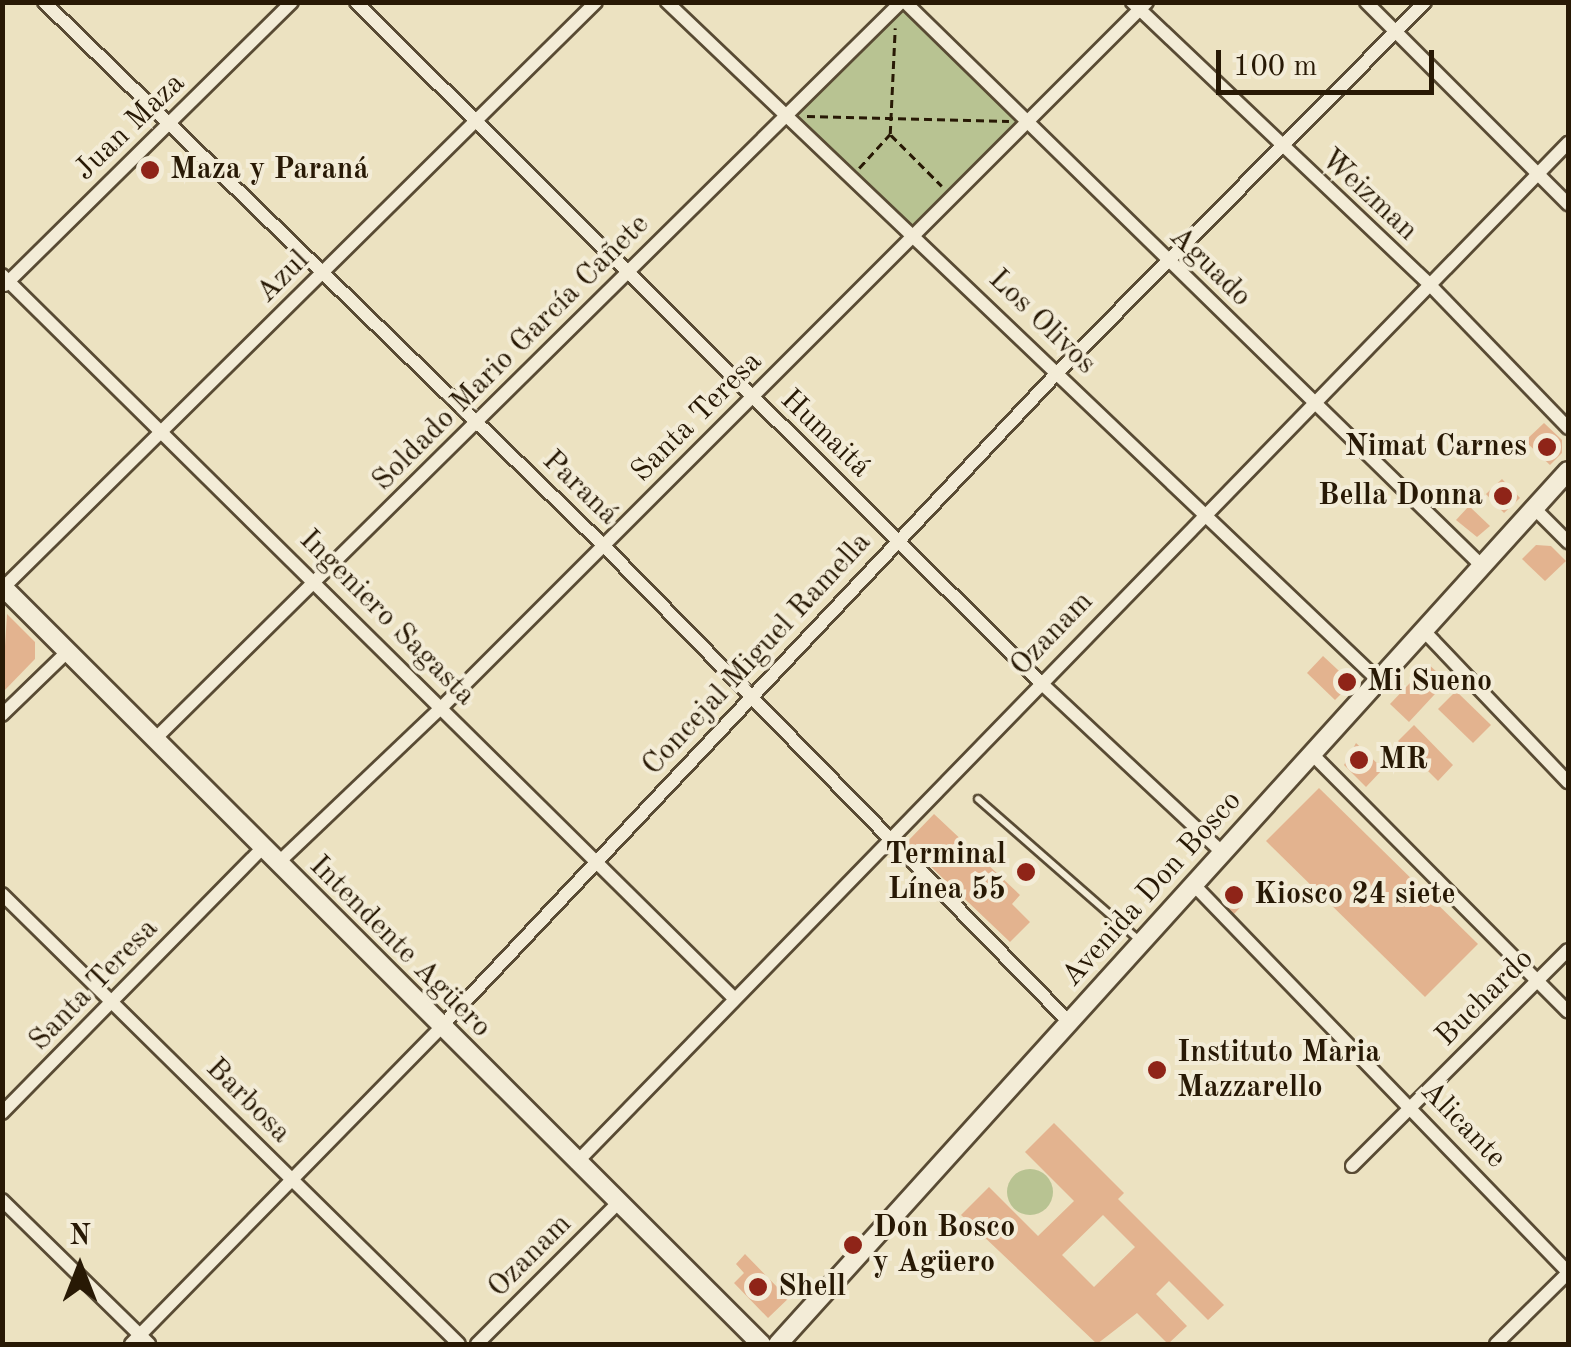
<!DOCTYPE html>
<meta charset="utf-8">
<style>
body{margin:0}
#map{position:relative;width:1571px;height:1347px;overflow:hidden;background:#ece2c1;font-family:"Old Standard TT",serif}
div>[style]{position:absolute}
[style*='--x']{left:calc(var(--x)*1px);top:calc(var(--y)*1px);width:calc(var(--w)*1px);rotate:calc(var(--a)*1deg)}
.green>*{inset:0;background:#b8c392}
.round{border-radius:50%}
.building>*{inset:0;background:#e3b38f}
.path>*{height:2.5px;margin-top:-1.25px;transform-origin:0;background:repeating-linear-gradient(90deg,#281905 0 8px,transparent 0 13px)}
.roads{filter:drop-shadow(2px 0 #594b34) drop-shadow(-2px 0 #594b34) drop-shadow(0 2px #594b34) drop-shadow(0 -2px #594b34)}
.lane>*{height:6px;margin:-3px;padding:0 3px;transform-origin:3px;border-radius:3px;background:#f3ecd7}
.street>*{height:12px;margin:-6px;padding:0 6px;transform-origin:6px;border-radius:6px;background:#f3ecd7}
.secondary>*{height:18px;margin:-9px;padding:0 9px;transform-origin:9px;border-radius:9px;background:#f3ecd7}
.dots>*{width:28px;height:28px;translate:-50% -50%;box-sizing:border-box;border:5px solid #f3ecd7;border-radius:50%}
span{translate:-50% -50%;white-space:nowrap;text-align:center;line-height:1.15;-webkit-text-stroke:8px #f3ecd7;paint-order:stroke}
.street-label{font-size:30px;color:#281905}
.poi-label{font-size:30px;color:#281905;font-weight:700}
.left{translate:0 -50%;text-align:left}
.right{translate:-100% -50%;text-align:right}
.frame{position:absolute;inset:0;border:5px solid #281905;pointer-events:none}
.north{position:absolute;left:30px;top:1217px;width:100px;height:100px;-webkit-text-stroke:8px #f3ecd7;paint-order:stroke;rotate:0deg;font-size:28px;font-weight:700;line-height:40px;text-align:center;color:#281905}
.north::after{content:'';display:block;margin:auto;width:35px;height:45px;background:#281905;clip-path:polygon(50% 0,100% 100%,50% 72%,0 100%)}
.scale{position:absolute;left:1216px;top:50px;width:218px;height:45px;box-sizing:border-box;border:5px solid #281905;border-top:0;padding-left:12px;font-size:30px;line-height:35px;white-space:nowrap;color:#281905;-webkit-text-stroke:8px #f3ecd7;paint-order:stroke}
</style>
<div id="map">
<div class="green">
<div style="clip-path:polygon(901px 3px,1025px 122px,915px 234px,785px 116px)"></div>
<div class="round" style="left:1007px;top:1169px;width:46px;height:46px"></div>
</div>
<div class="building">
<div style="clip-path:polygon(1544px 423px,1562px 440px,1562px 453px,1550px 465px,1525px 441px)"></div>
<div style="clip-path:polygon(1502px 479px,1520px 498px,1504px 513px,1486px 494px)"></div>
<div style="clip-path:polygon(1469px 506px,1490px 526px,1477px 537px,1456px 520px)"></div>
<div style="clip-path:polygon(1536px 545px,1551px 546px,1566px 561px,1545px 581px,1522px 559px)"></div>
<div style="clip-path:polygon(7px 614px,35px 642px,35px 659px,2px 693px)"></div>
<div style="clip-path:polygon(1323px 656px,1352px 683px,1335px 700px,1307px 673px)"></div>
<div style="clip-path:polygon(1428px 664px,1447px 681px,1409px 722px,1390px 704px)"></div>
<div style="clip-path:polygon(1456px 691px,1491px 725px,1473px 743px,1438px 709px)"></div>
<div style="clip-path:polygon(1414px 725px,1453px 765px,1438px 781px,1398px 741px)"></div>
<div style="clip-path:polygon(1356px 743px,1383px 769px,1366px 787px,1344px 765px)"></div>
<div style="clip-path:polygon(1319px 788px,1478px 944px,1425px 997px,1266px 841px)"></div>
<div style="clip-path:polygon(934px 814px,1020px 895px,1012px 904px,1030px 922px,1010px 942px,906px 843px)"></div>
<div style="clip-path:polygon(1231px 883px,1248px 899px,1234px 914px,1224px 905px)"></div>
<div style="clip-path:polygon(evenodd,1054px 1123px,1124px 1193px,1118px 1199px,1224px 1305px,1208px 1320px,1169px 1281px,1156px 1294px,1187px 1326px,1168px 1344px,1137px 1313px,1097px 1344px,961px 1215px,989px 1187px,1038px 1236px,1074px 1201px,1025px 1152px,1054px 1123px,1103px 1215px,1135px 1247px,1094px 1287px,1062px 1255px,1103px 1215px)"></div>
<div style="clip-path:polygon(745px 1254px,780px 1290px,785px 1285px,793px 1294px,768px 1318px,734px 1283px,744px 1273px,736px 1264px)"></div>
</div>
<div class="path">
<div style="--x:807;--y:116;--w:202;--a:1.4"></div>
<div style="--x:891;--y:135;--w:72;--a:45"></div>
<div style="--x:859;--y:168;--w:46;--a:-47.6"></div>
<div style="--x:890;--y:134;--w:106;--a:-87.3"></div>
</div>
<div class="roads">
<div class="lane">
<div style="--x:978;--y:799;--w:214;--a:41.2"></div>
</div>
<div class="street">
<div style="--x:44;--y:2;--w:779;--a:44.17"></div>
<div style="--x:603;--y:545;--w:667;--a:45.67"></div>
<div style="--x:356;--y:2;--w:964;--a:44.83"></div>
<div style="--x:1040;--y:682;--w:250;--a:43.1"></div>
<div style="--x:667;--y:2;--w:984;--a:43.64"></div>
<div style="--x:905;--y:2;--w:807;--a:44.35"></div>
<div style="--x:1132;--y:2;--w:410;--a:43.5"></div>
<div style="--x:1429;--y:284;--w:200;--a:46"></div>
<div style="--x:1366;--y:2;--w:286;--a:45"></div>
<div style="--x:2;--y:275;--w:1029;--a:44.65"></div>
<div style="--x:5;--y:285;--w:403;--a:-44.6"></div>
<div style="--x:1535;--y:509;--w:47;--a:45"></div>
<div style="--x:4;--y:587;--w:832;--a:-44.66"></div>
<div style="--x:1424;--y:631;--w:209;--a:46.4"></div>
<div style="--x:2;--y:715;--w:92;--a:-44.1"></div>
<div style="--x:156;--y:738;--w:1047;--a:-44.65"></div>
<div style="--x:1312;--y:754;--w:363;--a:45.2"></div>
<div style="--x:278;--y:863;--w:226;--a:-43.6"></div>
<div style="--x:442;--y:707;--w:997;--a:-45"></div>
<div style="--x:1193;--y:884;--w:540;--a:45.98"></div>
<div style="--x:2;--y:894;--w:641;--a:44.56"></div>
<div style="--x:2;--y:1113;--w:371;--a:-45.5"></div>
<div style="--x:576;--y:1163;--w:1423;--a:-45.8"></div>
<div style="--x:1352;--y:1166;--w:305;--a:-45"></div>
<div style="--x:2;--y:1200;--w:206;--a:44.4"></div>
<div style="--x:131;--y:1344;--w:443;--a:-45.6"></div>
<div style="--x:441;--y:1027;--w:900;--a:-46.71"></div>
<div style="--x:1058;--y:372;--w:521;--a:-45.23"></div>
<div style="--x:477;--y:1344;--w:199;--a:-45"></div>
<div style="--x:1496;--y:1344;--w:101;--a:-44.6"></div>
</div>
<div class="secondary">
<div style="--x:2;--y:586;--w:1073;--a:44.96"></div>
<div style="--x:778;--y:1344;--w:1177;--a:-47.86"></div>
</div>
</div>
<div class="dots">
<div style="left:150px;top:170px;background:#8f2418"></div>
<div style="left:1547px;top:447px;background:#8f2418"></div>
<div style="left:1503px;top:496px;background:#8f2418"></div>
<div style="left:1347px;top:682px;background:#8f2418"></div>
<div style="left:1359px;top:760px;background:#8f2418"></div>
<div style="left:1026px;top:872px;background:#8f2418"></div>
<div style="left:1234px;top:895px;background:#8f2418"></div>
<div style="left:1157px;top:1070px;background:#8f2418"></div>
<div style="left:853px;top:1245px;background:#8f2418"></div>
<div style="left:758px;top:1287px;background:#8f2418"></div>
</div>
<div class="street-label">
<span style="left:130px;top:127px;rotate:-44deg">Juan Maza</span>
<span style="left:1369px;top:195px;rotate:43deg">Weizman</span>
<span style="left:1210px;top:267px;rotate:44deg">Aguado</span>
<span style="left:283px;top:277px;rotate:-45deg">Azul</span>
<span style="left:1042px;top:322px;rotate:44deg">Los Olivos</span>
<span style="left:511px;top:353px;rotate:-45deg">Soldado Mario García Cañete</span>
<span style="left:697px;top:417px;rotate:-45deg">Santa Teresa</span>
<span style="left:825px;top:434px;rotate:44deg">Humaitá</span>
<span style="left:580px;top:488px;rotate:44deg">Paraná</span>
<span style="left:387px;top:618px;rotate:45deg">Ingeniero Sagasta</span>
<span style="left:1052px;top:634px;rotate:-46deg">Ozanam</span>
<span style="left:757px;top:654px;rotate:-47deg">Concejal Miguel Ramella</span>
<span style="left:1152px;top:889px;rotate:-48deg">Avenida Don Bosco</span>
<span style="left:400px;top:947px;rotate:45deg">Intendente Agüero</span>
<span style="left:94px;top:985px;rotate:-46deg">Santa Teresa</span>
<span style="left:1485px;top:998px;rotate:-45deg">Buchardo</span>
<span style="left:248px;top:1101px;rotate:45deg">Barbosa</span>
<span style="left:1463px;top:1125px;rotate:46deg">Alicante</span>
<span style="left:530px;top:1256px;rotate:-45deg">Ozanam</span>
</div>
<div class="poi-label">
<span class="left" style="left:170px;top:170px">Maza y Paraná</span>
<span class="right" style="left:1527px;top:447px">Nimat Carnes</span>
<span class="right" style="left:1483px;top:496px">Bella Donna</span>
<span class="left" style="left:1367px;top:682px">Mi Sueno</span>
<span class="left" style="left:1379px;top:760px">MR</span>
<span class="right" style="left:1006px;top:872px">Terminal<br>Línea 55</span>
<span class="left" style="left:1254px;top:895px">Kiosco 24 siete</span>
<span class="left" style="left:1177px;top:1070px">Instituto Maria<br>Mazzarello</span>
<span class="left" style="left:873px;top:1245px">Don Bosco<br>y Agüero</span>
<span class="left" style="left:778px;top:1287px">Shell</span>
</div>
<div class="frame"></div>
<div class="north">N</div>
<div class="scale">100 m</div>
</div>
